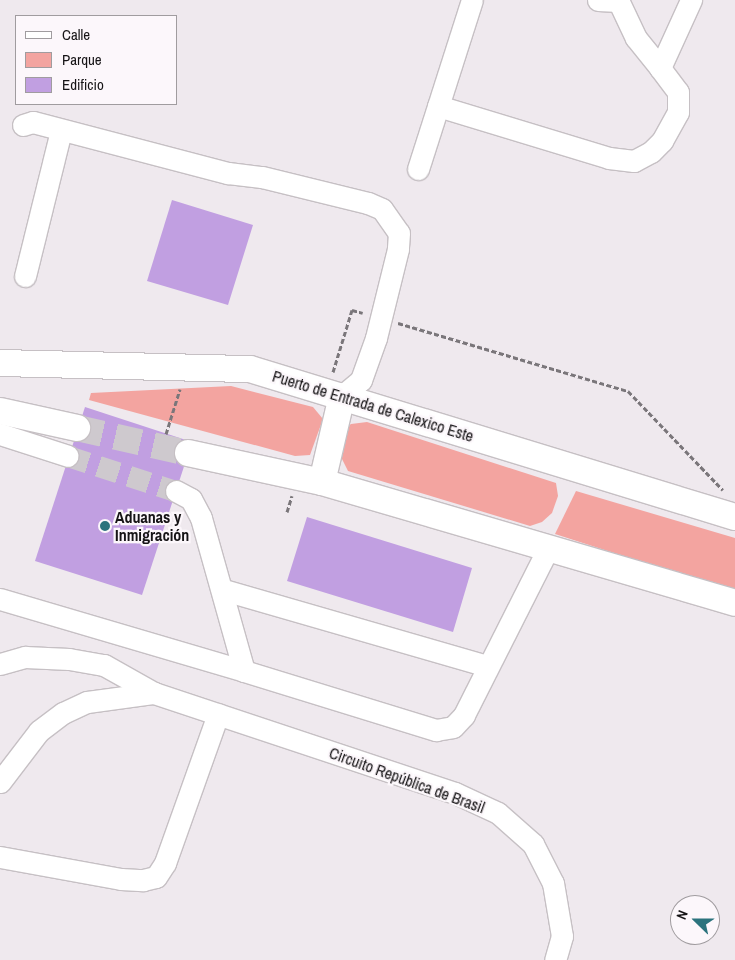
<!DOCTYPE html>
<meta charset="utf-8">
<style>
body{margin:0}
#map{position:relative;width:735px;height:960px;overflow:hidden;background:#efe9ee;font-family:"Archivo Narrow",sans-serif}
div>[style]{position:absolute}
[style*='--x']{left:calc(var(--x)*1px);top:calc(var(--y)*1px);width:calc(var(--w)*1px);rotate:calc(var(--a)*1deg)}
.green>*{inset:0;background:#f3a4a0}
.building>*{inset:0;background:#c19fe1}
.minor-tunnel>*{height:21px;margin-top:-10.5px;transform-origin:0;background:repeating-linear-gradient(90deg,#cec9ce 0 21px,transparent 0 32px)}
.major-tunnel>*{height:26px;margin-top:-13px;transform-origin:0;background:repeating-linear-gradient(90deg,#cec9ce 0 26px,transparent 0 39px)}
.path>*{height:3px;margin-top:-1.5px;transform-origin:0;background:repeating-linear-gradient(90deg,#7a767a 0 5px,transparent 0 7.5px)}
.roads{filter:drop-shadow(1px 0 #c6c0c4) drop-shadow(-1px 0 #c6c0c4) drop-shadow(0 1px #c6c0c4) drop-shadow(0 -1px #c6c0c4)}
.minor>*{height:21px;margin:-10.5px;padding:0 10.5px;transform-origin:10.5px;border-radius:10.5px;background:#fff}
.major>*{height:26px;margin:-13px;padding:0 13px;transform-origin:13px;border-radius:13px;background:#fff}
.dots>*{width:14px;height:14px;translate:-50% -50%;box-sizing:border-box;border:2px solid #fcf7fb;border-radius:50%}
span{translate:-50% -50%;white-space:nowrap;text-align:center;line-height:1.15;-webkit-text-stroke:4.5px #fcf7fb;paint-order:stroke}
.street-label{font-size:16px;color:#161416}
.poi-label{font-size:16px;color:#161416;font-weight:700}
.left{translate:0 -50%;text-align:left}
.legend{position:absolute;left:15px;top:15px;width:162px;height:90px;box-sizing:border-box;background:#fcf7fb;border:1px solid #a09c9f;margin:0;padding:6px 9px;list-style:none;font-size:15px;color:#161416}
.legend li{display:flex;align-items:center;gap:10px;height:25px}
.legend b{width:25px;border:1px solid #a09c9f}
.north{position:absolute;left:670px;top:895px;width:50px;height:50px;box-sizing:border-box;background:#fcf7fb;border:1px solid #a09c9f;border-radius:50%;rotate:292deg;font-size:14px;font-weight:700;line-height:20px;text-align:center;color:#161416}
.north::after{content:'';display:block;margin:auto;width:18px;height:22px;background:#2b737d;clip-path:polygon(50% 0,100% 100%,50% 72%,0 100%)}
</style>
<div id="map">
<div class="green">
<div style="clip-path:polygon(231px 386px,313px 407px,323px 419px,310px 455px,295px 456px,89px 400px,91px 393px)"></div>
<div style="clip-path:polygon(367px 422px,556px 483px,558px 496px,552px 513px,542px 522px,530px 526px,348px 471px,341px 457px,344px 429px,351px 424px)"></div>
<div style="clip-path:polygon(576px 491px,735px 538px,735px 592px,555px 534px)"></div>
</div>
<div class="building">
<div style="clip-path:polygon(172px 200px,253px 225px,228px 305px,147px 281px)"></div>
<div style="clip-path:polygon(85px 407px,192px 442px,142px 595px,35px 561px)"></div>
<div style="clip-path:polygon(307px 517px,472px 568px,453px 632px,287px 581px)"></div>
</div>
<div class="minor-tunnel">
<div style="--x:68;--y:456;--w:114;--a:18"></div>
</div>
<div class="major-tunnel">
<div style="--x:77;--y:428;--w:114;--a:12.7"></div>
</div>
<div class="path">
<div style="--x:398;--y:323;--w:240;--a:16.5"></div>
<div style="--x:628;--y:391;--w:137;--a:46.2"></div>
<div style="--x:333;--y:372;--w:65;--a:-73"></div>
<div style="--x:352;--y:310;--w:11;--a:15"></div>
<div style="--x:166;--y:434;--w:47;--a:-72.7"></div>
<div style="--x:287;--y:512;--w:17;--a:-73"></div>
</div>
<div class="roads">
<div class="minor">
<div style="--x:598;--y:0;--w:20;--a:3"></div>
<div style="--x:618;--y:0;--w:42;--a:64.7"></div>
<div style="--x:636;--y:38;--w:38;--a:51"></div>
<div style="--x:660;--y:68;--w:75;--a:-65.5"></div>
<div style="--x:438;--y:106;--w:179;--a:16.9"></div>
<div style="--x:609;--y:158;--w:25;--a:7"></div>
<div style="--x:634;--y:161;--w:19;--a:-28"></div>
<div style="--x:651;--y:152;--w:16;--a:-45"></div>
<div style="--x:662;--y:141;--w:33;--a:-61"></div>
<div style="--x:678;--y:112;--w:20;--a:-90"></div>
<div style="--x:678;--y:92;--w:30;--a:-127"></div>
<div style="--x:23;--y:125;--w:10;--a:-17"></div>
<div style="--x:33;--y:122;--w:202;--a:14.7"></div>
<div style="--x:228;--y:173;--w:34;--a:7"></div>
<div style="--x:262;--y:177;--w:109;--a:13.8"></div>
<div style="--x:368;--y:203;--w:15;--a:23"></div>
<div style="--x:382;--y:209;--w:29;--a:55"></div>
<div style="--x:399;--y:233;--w:16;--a:94"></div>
<div style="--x:398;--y:249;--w:92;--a:103.9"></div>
<div style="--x:376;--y:338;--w:45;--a:109.7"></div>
<div style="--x:361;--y:380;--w:25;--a:140"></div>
<div style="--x:418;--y:169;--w:177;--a:-72.3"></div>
<div style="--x:25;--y:276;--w:150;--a:-76.1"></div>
<div style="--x:0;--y:434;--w:71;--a:17.9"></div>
<div style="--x:176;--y:491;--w:17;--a:28"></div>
<div style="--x:191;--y:499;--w:21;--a:62"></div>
<div style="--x:201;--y:518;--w:159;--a:74.3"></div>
<div style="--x:244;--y:671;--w:201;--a:17.1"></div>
<div style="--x:436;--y:730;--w:17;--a:-10"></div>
<div style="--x:453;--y:727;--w:16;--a:-47"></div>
<div style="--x:464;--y:715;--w:186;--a:-63.2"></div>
<div style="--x:224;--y:590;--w:274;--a:16.1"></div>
<div style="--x:0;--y:599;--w:254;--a:16.4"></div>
<div style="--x:0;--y:664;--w:26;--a:-16"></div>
<div style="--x:25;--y:657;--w:44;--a:2.6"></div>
<div style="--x:69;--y:659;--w:36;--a:10"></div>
<div style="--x:104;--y:665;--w:57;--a:29.2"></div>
<div style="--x:154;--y:693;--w:317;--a:18.4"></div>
<div style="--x:455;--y:793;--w:47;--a:24.9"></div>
<div style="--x:498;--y:813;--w:47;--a:41.5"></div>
<div style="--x:533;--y:844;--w:44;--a:62.9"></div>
<div style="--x:553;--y:883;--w:54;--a:80.4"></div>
<div style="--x:562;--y:936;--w:25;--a:106"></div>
<div style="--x:0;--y:782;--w:64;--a:-52.6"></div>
<div style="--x:39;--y:731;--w:30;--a:-37"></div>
<div style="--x:63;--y:713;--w:26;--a:-25"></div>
<div style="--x:87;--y:702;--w:68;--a:-7.7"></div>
<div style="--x:0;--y:857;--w:123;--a:10.3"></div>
<div style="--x:121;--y:879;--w:22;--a:3"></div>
<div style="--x:143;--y:880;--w:13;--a:-13"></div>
<div style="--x:156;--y:877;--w:17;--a:-57"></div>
<div style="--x:165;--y:863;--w:158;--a:-70.4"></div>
</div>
<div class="major">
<div style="--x:0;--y:363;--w:250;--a:1.4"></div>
<div style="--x:250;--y:369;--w:507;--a:16.97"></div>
<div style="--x:0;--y:411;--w:79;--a:12.4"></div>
<div style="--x:188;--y:453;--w:137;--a:12.2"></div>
<div style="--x:322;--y:482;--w:430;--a:16.3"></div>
<div style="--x:322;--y:482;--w:88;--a:-76.9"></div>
</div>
</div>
<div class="dots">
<div style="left:105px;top:526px;background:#2b737d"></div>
</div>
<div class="street-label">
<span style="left:373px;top:406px;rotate:17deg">Puerto de Entrada de Calexico Este</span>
<span style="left:407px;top:780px;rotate:20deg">Circuito República de Brasil</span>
</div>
<div class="poi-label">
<span class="left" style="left:115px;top:526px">Aduanas y<br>Inmigración</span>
</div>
<ul class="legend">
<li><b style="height:6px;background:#fff"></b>Calle</li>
<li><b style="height:14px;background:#f3a4a0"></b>Parque</li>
<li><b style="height:14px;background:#c19fe1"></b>Edificio</li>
</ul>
<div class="north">N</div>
</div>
